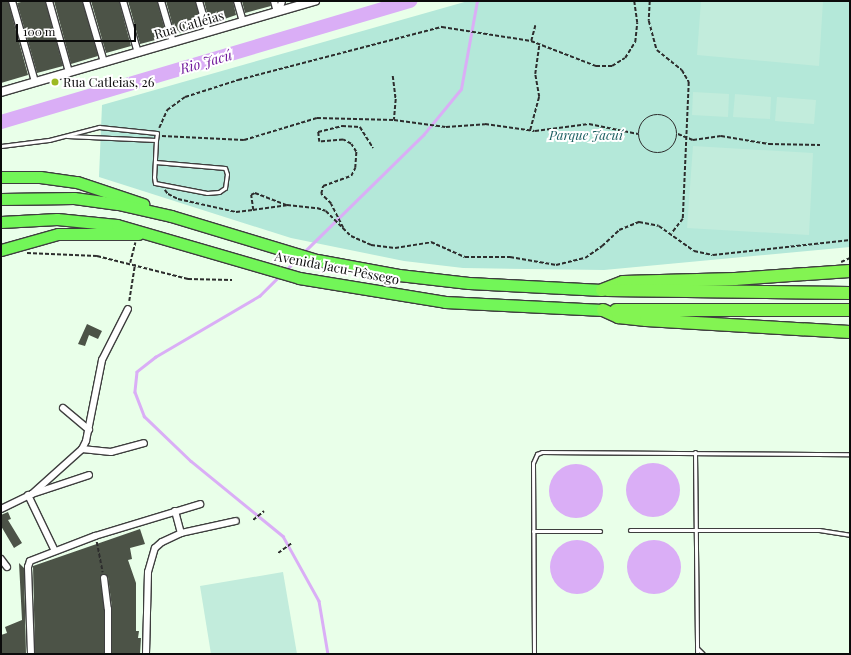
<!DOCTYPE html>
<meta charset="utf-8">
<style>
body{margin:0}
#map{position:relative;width:851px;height:655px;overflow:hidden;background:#e9ffe9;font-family:"Playfair Display",serif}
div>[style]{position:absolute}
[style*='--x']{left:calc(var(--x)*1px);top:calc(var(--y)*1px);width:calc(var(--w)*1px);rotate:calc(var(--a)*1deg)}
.green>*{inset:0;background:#b4e8d9}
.pitch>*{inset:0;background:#c2ecdc}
.water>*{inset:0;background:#daaef6}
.round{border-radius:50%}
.stream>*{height:2.5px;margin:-1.25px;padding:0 1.25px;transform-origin:1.25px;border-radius:1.25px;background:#daaef6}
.river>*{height:14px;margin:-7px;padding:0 7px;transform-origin:7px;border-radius:7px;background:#daaef6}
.building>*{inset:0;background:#4c5347}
.path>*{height:1.5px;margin-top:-0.75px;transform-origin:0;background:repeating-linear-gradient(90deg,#2d2d2d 0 4px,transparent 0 6px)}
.path>.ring{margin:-0.75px;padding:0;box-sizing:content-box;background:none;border:1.5px solid #2d2d2d;border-radius:50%}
.roads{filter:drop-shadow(1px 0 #3e3e3e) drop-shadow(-1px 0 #3e3e3e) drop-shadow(0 1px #3e3e3e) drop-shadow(0 -1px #3e3e3e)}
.service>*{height:3px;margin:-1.5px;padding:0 1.5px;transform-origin:1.5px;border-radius:1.5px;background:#fff}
.minor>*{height:6px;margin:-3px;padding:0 3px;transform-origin:3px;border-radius:3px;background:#fff}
.tertiary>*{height:8px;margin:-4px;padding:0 4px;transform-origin:4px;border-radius:4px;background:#fff}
.trunk>*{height:11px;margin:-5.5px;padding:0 5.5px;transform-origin:5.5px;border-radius:5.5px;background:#72f658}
.motorway>*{height:12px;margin:-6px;padding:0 6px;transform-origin:6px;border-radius:6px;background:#83f452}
.dots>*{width:11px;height:11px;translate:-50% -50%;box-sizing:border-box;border:2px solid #fff;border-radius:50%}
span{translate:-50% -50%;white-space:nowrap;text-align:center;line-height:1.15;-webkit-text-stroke:4px #fff;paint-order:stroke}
.street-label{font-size:13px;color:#0b0b0b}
.poi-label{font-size:13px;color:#0b0b0b}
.left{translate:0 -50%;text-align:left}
.park-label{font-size:13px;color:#1c5f61;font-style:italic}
.water-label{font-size:14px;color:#6f169b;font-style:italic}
.frame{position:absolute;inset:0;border:2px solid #0b0b0b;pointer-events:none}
.scale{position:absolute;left:16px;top:24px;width:120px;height:18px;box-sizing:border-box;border:2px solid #0b0b0b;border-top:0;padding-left:5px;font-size:12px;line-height:14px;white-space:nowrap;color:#0b0b0b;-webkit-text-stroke:3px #fff;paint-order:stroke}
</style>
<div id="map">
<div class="green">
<div style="clip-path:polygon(468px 1px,850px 1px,850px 247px,604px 270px,463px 268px,404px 261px,291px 238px,99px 177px,102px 105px)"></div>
</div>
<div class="pitch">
<div style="clip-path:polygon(701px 1px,823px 1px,819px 66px,697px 55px)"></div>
<div style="clip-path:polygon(693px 92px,729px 94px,728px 117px,692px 115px)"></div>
<div style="clip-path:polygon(735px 94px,771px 97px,770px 119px,733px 117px)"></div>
<div style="clip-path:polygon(777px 97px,816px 100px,814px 124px,775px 121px)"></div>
<div style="clip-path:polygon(693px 146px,813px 153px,809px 235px,687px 228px)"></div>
<div style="clip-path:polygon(283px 572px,297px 654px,211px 654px,200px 586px)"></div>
</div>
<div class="water">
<div class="round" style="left:626px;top:463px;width:54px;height:54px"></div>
<div class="round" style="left:549px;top:464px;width:54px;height:54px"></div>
<div class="round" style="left:627px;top:540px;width:54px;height:54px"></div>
<div class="round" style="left:550px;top:540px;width:54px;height:54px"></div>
</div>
<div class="stream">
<div style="--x:304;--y:252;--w:168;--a:-44.5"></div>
<div style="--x:424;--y:134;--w:58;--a:-50.6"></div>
<div style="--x:461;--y:89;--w:89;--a:-79.7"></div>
<div style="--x:286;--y:270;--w:17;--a:-45"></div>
<div style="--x:279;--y:277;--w:27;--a:135"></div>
<div style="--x:260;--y:296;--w:121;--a:149.6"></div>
<div style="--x:156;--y:357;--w:24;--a:142"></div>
<div style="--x:137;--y:372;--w:20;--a:96"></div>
<div style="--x:135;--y:392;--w:26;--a:69"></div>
<div style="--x:144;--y:416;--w:65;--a:43.8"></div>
<div style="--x:191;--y:461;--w:119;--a:39.2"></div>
<div style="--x:283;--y:536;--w:74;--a:61"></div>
<div style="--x:319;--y:601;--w:54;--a:80.4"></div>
</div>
<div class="river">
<div style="--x:1;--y:122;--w:427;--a:-16.5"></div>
</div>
<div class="building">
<div style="clip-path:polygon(1px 1px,8px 1px,28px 75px,1px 83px)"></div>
<div style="clip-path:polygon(25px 1px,45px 1px,63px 66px,37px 73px,17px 3px)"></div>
<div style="clip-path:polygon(54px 1px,82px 1px,98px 56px,71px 64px)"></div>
<div style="clip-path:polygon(91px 1px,119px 1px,131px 46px,106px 53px)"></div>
<div style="clip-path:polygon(128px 1px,157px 1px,167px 37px,140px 44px)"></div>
<div style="clip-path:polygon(166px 1px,195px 1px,202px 26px,175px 34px)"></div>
<div style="clip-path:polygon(204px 1px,233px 1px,236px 15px,210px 24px)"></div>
<div style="clip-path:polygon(242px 1px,270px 1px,271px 6px,245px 13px)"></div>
<div style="clip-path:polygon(87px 324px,102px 331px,98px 339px,89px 335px,85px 346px,78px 344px)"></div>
<div style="clip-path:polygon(8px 512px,11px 519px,8px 520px,22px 543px,14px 548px,1px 526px,1px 515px)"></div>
<div style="clip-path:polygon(140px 529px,145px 544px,130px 548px,132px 559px,128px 560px,136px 583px,136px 631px,139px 631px,138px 638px,141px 638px,140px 654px,112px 654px,112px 608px,108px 577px,104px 574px,100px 578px,104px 609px,104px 654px,35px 654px,33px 566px)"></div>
<div style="clip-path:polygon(19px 563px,24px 568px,26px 654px,1px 654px,1px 635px,7px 633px,5px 627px,22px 620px)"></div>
</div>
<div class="path">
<div style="--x:650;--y:1;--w:20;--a:93"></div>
<div style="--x:649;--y:21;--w:30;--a:75"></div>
<div style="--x:657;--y:50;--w:32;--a:39"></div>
<div style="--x:682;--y:70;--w:14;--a:60"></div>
<div style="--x:689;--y:82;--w:137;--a:92.5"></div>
<div style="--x:683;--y:219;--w:18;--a:128"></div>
<div style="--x:531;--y:41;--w:16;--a:-75"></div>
<div style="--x:393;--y:76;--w:23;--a:83"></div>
<div style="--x:396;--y:99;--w:21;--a:95"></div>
<div class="ring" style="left:639px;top:115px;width:36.5px;height:36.5px"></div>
<div style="--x:159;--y:128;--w:20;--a:-66"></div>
<div style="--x:167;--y:110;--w:22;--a:-36"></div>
<div style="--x:185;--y:97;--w:56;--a:-17.8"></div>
<div style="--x:238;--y:80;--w:211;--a:-14.6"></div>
<div style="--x:442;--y:27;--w:90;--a:8.9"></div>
<div style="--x:531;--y:41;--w:70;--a:21"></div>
<div style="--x:596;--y:66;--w:16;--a:0"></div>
<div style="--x:612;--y:66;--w:15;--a:-32"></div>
<div style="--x:625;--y:58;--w:19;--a:-58"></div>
<div style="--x:635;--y:42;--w:19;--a:-84"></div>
<div style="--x:637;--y:23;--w:22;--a:-98"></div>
<div style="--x:530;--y:130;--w:34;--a:-75"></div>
<div style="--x:539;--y:97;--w:23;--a:-100"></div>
<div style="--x:535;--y:74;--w:30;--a:-82"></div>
<div style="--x:678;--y:134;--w:16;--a:22"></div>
<div style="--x:693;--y:140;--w:28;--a:-8"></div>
<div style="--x:721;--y:136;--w:49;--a:9.5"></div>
<div style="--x:769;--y:144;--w:51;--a:1.1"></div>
<div style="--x:162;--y:136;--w:82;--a:2.8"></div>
<div style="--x:244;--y:140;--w:76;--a:-16.8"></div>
<div style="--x:317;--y:118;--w:77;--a:1.5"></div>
<div style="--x:394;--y:120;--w:52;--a:7.7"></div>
<div style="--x:446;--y:127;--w:39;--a:-4"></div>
<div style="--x:485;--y:124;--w:50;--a:8"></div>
<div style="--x:535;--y:131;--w:54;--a:-7.4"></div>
<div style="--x:589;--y:124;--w:50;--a:11.5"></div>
<div style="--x:165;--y:190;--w:5;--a:53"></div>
<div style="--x:168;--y:194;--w:11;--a:27"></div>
<div style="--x:178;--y:199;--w:59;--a:12.6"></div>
<div style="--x:236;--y:212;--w:17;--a:-7"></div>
<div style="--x:253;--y:210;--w:15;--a:-98"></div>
<div style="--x:251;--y:195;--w:4;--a:-27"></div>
<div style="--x:255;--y:193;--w:34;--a:21"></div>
<div style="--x:287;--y:205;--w:30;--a:6"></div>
<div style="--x:317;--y:208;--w:9;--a:18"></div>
<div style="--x:326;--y:211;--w:35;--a:45"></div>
<div style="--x:351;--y:236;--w:22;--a:24"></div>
<div style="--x:371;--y:245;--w:24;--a:7"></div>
<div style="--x:395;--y:248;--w:36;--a:-9"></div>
<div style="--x:431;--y:242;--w:37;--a:24"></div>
<div style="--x:465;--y:257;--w:45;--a:0"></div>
<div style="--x:510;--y:257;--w:47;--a:9.9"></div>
<div style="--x:556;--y:265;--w:30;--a:-14"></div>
<div style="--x:585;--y:258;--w:21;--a:-35"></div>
<div style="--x:602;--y:246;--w:23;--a:-43"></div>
<div style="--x:619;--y:230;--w:22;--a:-22"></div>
<div style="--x:639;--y:222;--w:20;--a:11"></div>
<div style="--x:659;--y:226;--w:43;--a:35.5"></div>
<div style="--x:694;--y:251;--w:19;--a:12"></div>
<div style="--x:713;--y:255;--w:138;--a:-6.2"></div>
<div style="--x:253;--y:210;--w:34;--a:-8"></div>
<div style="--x:343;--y:228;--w:27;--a:-117"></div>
<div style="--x:331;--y:204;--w:14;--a:-135"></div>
<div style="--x:321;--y:194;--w:8;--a:-76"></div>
<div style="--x:323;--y:186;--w:30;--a:-20"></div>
<div style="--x:351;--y:176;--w:9;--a:-63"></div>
<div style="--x:355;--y:168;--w:16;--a:-86"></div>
<div style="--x:356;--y:152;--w:9;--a:-122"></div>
<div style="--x:351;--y:144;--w:9;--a:-153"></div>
<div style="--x:343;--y:140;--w:24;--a:175"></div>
<div style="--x:319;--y:142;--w:10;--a:-96"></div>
<div style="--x:318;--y:132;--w:25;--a:-14"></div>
<div style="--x:342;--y:126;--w:18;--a:3"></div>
<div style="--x:360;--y:127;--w:25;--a:58"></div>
<div style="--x:27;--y:253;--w:70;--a:2.5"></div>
<div style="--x:97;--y:256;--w:94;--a:14.2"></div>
<div style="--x:188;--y:279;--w:44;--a:1.3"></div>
<div style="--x:841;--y:262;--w:10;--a:-24"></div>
<div style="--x:130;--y:263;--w:21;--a:-76"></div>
<div style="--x:129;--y:301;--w:37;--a:-81"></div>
<div style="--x:253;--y:520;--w:14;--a:-39"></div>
<div style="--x:97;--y:542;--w:31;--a:79"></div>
<div style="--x:278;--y:553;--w:17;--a:-36"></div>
</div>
<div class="roads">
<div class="service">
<div style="--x:67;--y:136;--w:89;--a:2.6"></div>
<div style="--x:1;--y:146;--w:48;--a:-7.1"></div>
<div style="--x:49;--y:140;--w:52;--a:-14.6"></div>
<div style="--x:99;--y:127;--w:58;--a:5.9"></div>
<div style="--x:157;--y:133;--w:7;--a:98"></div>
<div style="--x:156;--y:140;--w:37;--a:93"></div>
<div style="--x:154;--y:177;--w:6;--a:81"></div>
<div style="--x:155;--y:183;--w:53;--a:10.9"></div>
<div style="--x:207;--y:193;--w:12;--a:-5"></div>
<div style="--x:219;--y:192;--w:7;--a:-34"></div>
<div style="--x:225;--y:188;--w:14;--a:-82"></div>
<div style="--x:227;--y:174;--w:6;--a:-108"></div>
<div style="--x:225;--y:168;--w:70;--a:-175.1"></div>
<div style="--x:695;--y:452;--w:202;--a:89.4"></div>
<div style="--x:630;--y:530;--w:189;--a:0"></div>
<div style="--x:819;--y:530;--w:31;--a:9"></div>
<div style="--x:533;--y:531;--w:67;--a:0"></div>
<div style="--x:697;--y:648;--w:8;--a:45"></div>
<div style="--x:534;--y:654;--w:191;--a:-90.3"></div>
<div style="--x:533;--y:463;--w:10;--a:-66"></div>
<div style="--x:537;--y:454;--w:5;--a:-22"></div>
<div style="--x:542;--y:452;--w:308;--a:0.4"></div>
</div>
<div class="minor">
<div style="--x:12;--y:1;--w:84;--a:74.1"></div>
<div style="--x:49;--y:1;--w:74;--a:74.3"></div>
<div style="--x:86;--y:1;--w:64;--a:73.6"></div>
<div style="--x:123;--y:1;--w:54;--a:73.9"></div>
<div style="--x:161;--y:1;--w:43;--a:73.7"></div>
<div style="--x:199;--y:1;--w:32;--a:74"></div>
<div style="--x:237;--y:1;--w:22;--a:74"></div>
<div style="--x:274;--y:1;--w:11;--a:75"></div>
<div style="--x:279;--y:11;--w:10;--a:-73"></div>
<div style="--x:63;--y:408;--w:34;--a:40"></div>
<div style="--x:82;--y:449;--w:29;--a:6"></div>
<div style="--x:111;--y:452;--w:34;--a:-15"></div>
<div style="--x:32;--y:494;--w:67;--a:-42"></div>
<div style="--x:82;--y:449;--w:9;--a:-63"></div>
<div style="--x:86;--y:441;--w:83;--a:-78.8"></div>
<div style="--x:102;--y:360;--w:57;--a:-63"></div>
<div style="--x:28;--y:495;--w:62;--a:64.3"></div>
<div style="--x:1;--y:509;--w:34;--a:-26"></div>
<div style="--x:32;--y:494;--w:60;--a:-18.4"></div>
<div style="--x:175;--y:511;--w:23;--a:75"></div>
<div style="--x:1;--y:559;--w:10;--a:53"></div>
<div style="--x:104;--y:578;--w:31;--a:83"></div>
<div style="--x:108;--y:609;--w:45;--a:90"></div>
<div style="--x:31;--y:654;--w:87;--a:-92"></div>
<div style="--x:28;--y:567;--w:6;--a:-72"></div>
<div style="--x:30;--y:561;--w:70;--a:-21"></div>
<div style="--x:95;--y:536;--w:110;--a:-16.9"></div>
<div style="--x:146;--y:654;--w:82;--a:-88.6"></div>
<div style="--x:148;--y:572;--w:25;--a:-74"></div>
<div style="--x:155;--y:548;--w:9;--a:-41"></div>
<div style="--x:162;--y:542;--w:21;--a:-25"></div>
<div style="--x:181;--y:533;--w:56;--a:-12.3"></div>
</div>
<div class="tertiary">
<div style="--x:1;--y:92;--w:327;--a:-16.2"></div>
</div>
<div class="trunk">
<div style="--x:1;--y:177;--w:39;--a:0"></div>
<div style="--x:40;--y:177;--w:37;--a:8"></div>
<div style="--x:77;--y:182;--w:70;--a:18.4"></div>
<div style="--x:1;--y:199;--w:73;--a:-0.8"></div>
<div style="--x:74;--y:198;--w:44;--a:7.8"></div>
<div style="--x:118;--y:204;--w:54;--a:12.8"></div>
<div style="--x:171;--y:216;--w:152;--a:16.8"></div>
<div style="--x:317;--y:260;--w:83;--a:10.4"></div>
<div style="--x:399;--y:275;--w:70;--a:6.5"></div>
<div style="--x:469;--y:283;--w:133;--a:3"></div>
<div style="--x:1;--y:222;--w:56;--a:-3.1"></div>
<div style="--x:57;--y:219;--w:60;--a:5.7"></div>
<div style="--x:117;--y:225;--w:190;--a:16.2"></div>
<div style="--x:299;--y:278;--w:148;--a:9.3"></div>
<div style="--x:445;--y:302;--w:158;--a:2.9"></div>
<div style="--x:1;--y:250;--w:59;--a:-15.7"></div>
<div style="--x:58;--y:234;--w:80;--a:0"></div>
</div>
<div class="motorway">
<div style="--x:602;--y:290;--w:22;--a:-21"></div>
<div style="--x:623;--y:282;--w:112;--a:-1.5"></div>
<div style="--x:735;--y:279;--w:115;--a:-4"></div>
<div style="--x:607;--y:290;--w:243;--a:0.7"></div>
<div style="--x:603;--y:310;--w:17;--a:25"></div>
<div style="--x:618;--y:317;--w:28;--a:6"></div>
<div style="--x:646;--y:320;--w:204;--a:3.4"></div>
<div style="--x:616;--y:310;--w:234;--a:0"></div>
</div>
</div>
<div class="dots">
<div style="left:55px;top:82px;background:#9db924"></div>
</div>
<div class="street-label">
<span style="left:189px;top:25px;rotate:-16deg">Rua Catléias</span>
<span style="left:337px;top:268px;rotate:11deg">Avenida Jacu-Pêssego</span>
</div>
<div class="poi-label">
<span class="left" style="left:63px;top:82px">Rua Catleias, 26</span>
</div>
<div class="park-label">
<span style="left:586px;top:135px">Parque Jacuí</span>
</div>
<div class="water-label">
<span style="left:206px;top:62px;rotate:-16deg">Rio Jacú</span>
</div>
<div class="frame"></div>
<div class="scale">100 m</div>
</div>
